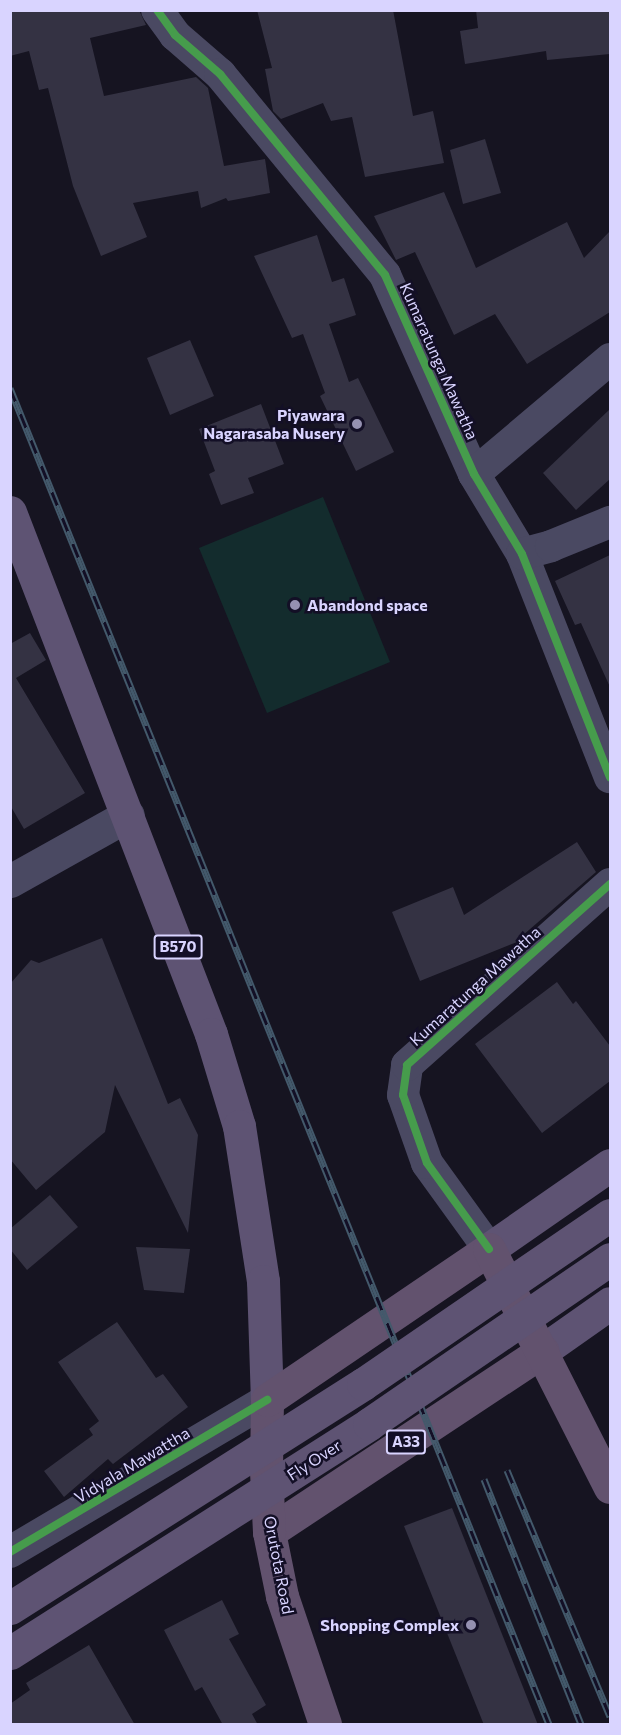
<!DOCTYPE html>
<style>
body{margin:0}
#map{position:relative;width:621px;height:1735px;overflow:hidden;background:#161421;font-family:Commissioner,sans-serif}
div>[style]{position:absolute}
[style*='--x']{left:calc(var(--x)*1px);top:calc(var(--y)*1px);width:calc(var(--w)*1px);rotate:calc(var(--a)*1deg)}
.green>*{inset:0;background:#132c2d}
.building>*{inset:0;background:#343243}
.minor>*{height:32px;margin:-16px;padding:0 16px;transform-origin:16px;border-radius:16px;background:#4a4962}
.tertiary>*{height:33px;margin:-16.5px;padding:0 16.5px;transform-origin:16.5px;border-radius:16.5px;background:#4a4962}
.primary>*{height:33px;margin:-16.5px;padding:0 16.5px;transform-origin:16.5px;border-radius:16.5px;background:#5e5373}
.trunk>*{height:33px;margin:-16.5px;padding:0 16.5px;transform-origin:16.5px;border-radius:16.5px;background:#62526e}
.rail>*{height:7px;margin-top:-3.5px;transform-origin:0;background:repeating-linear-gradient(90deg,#130f26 0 14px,#43596b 0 28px);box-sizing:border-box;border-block:2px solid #43596b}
.primary-bridge>*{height:33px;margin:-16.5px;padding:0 16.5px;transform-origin:16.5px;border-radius:16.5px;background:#5e5373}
.cycleway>*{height:8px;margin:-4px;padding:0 4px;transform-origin:4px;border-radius:4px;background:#469c4c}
.dots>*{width:16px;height:16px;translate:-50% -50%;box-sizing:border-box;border:3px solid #130f26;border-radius:50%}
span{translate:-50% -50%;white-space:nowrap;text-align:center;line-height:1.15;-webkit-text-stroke:5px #130f26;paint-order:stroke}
.shield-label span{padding:2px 4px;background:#130f26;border:2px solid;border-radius:4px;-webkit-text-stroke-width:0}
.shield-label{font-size:15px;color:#d9d4ff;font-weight:700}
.street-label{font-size:16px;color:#d9d4ff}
.poi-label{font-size:16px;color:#d9d4ff;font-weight:700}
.right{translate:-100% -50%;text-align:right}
.left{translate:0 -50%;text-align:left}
.frame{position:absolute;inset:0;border:12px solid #d9d4ff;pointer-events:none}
</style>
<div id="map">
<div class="green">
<div style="clip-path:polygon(323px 497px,390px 662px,267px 713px,199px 548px)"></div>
</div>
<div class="building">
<div style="clip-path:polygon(10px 10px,139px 10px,146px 25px,90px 38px,104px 96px,196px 77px,208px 88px,224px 166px,265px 159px,270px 193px,228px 201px,226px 198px,201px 208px,198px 191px,133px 203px,147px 237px,101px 256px,73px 186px,48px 88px,39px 90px,29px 51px,10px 56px)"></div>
<div style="clip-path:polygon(257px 10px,393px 10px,413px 116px,433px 111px,444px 163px,365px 177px,352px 117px,331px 121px,323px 103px,281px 119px,273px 111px,265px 69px,272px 68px)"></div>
<div style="clip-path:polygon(476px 10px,610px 10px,610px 54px,547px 60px,546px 51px,465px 64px,460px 31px,478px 28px)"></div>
<div style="clip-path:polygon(485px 139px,501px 193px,463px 204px,450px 150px)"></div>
<div style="clip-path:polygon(444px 192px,476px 268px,567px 222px,584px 258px,610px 231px,610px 312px,527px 364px,495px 314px,454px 335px,415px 252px,396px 260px,374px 216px)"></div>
<div style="clip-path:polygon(317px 235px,332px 282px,344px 278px,356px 315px,329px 324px,349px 382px,358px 378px,394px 452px,356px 471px,320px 396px,325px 393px,303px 334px,292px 338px,254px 256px)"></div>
<div style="clip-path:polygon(190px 340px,214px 396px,170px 415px,147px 358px)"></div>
<div style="clip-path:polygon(261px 404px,284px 464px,248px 478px,254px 493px,221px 505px,209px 474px,215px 471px,199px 429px)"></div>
<div style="clip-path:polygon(610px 409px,610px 479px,576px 510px,543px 473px)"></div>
<div style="clip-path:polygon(610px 555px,610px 687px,581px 623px,575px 625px,555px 581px)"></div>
<div style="clip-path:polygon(30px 633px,46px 660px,16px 678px,85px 793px,24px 829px,10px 805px,10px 644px)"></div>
<div style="clip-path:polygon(577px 842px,596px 872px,522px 936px,517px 942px,420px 981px,392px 912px,453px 887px,464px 915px)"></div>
<div style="clip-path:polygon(102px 938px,168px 1104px,180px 1098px,198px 1135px,188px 1233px,115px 1085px,105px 1132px,36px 1190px,10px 1159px,10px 984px,31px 960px,39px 963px)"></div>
<div style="clip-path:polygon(557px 982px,573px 1004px,576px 1001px,610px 1046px,610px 1081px,542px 1133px,475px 1044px)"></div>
<div style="clip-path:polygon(50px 1195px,78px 1227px,27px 1270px,10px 1249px,10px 1229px)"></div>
<div style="clip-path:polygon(136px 1247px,190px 1249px,184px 1293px,144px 1290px)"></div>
<div style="clip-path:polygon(117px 1322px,156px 1378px,163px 1374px,188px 1407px,113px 1464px,108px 1459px,64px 1497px,44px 1471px,93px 1435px,89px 1429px,99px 1421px,58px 1362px)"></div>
<div style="clip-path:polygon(452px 1508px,538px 1725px,484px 1725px,404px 1526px)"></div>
<div style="clip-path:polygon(222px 1600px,239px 1634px,229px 1639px,266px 1705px,252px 1714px,258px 1725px,223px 1725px,202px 1687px,195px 1691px,164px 1630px)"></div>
<div style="clip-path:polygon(89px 1645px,135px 1725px,10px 1725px,10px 1704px,30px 1690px,26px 1683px)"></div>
</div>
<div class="minor">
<div style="--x:157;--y:10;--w:31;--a:54"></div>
<div style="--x:175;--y:35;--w:60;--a:40.9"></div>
<div style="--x:220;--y:74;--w:260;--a:50.6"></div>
<div style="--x:385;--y:275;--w:218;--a:65.9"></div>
<div style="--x:474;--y:474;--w:93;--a:59"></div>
<div style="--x:522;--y:554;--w:240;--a:68.5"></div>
<div style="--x:474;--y:474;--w:178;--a:-40.2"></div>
<div style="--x:522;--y:554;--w:30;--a:-15"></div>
<div style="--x:551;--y:546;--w:64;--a:-22.1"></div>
<div style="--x:489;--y:1249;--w:106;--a:-125.8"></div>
<div style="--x:427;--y:1163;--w:72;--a:-109.4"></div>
<div style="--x:403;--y:1095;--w:30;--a:-82"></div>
<div style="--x:407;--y:1065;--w:272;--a:-41.7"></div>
<div style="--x:10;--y:1552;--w:299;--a:-30.6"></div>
</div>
<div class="tertiary">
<div style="--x:10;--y:881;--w:135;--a:-29.2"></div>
</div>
<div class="primary">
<div style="--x:10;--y:512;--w:559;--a:68.94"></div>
<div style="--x:211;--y:1034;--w:96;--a:73.1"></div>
<div style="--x:239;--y:1126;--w:157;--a:81.2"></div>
<div style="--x:263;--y:1281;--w:119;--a:88.1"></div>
<div style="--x:489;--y:1249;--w:147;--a:-34.8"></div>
<div style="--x:542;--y:1351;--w:83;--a:-35.2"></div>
</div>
<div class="trunk">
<div style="--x:269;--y:1532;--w:328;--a:-33.5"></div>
<div style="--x:325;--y:1724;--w:135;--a:-108.6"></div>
<div style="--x:282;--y:1596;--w:65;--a:-101.5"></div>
<div style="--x:269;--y:1532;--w:61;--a:-92.8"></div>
<div style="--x:266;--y:1471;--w:71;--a:-89.2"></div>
<div style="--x:267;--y:1400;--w:268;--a:-34.2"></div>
<div style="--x:489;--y:1249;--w:267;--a:63.1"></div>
</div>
<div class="rail">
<div style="--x:10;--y:388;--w:1441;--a:68.03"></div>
<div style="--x:507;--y:1470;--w:267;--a:67.3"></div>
<div style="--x:484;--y:1479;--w:264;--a:68.4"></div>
</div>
<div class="primary-bridge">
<div style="--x:10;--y:1608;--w:418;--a:-32.4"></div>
<div style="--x:363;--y:1384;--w:299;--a:-34.4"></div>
<div style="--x:10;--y:1653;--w:426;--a:-32.5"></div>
<div style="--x:369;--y:1424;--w:292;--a:-34.4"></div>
</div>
<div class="cycleway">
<div style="--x:157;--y:10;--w:31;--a:54"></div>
<div style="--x:175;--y:35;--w:60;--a:40.9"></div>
<div style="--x:220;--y:74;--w:260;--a:50.6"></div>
<div style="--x:385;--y:275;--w:218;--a:65.9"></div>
<div style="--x:474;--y:474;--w:93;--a:59"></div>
<div style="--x:522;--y:554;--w:240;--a:68.5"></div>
<div style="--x:489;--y:1249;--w:106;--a:-125.8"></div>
<div style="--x:427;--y:1163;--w:72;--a:-109.4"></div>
<div style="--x:403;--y:1095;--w:30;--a:-82"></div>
<div style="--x:407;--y:1065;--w:272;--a:-41.7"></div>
<div style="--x:10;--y:1552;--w:299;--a:-30.6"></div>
</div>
<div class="dots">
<div style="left:357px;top:424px;background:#9591b1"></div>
<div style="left:295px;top:605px;background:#9591b1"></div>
<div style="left:471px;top:1625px;background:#9591b1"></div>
</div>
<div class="shield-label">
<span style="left:178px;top:947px">B570</span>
<span style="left:406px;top:1442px">A33</span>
</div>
<div class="street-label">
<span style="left:439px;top:361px;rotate:66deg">Kumaratunga Mawatha</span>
<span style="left:475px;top:986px;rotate:-42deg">Kumaratunga Mawatha</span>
<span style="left:314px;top:1460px;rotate:-33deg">Fly Over</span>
<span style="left:132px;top:1465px;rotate:-31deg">Vidyala Mawattha</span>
<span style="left:279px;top:1565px;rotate:79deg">Orutota Road</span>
</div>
<div class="poi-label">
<span class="right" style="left:345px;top:424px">Piyawara<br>Nagarasaba Nusery</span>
<span class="left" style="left:307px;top:605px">Abandond space</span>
<span class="right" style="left:459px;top:1625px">Shopping Complex</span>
</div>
<div class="frame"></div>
</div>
